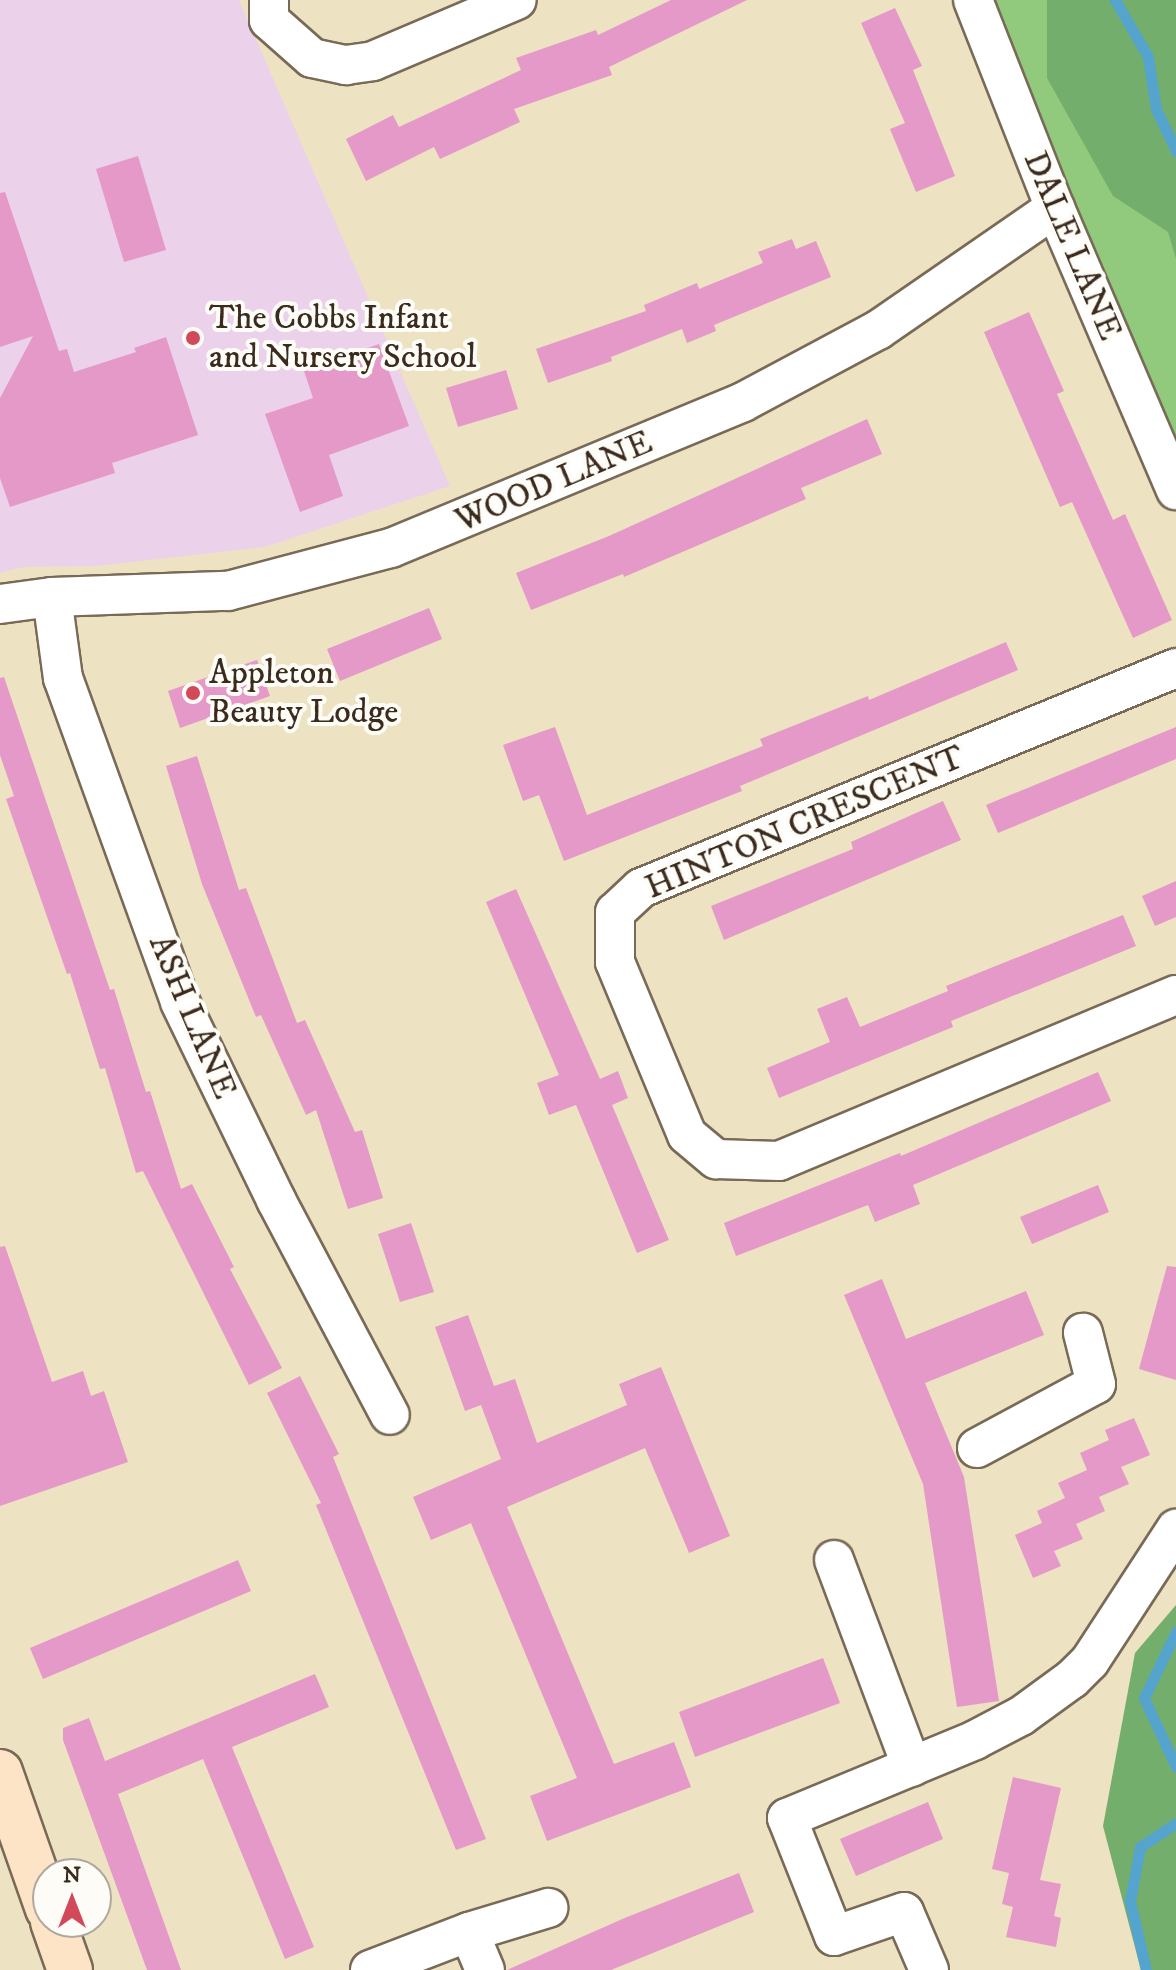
<!DOCTYPE html>
<style>
body{margin:0}
#map{position:relative;width:1176px;height:1970px;overflow:hidden;background:#ede2c2;font-family:"IM FELL DW Pica",serif}
div>[style]{position:absolute}
[style*='--x']{left:calc(var(--x)*1px);top:calc(var(--y)*1px);width:calc(var(--w)*1px);rotate:calc(var(--a)*1deg)}
.built>*{inset:0;background:#ecd1ea}
.green>*{inset:0;background:#91ca7d}
.forest>*{inset:0;background:#74ae6c}
.stream>*{height:11px;margin:-5.5px;padding:0 5.5px;transform-origin:5.5px;border-radius:5.5px;background:#55a4ce}
.building>*{inset:0;background:#e499c8}
.roads{filter:drop-shadow(2px 0 #796a57) drop-shadow(-2px 0 #796a57) drop-shadow(0 2px #796a57) drop-shadow(0 -2px #796a57)}
.street>*{height:38px;margin:-19px;padding:0 19px;transform-origin:19px;border-radius:19px;background:#fff}
.secondary>*{height:44px;margin:-22px;padding:0 22px;transform-origin:22px;border-radius:22px;background:#fee4c6}
.dots>*{width:22px;height:22px;translate:-50% -50%;box-sizing:border-box;border:4px solid #fdfcf7;border-radius:50%}
span{translate:-50% -50%;white-space:nowrap;text-align:center;line-height:1.15;-webkit-text-stroke:8px #fdfcf7;paint-order:stroke}
.street-label{font-size:34px;color:#3b2a1e}
.poi-label{font-size:34px;color:#3b2a1e}
.left{translate:0 -50%;text-align:left}
.north{position:absolute;left:32px;top:1858px;width:80px;height:80px;box-sizing:border-box;background:#fdfcf7;border:2px solid #afa8a0;border-radius:50%;rotate:0deg;font-size:22px;font-weight:700;line-height:32px;text-align:center;color:#3b2a1e}
.north::after{content:'';display:block;margin:auto;width:28px;height:36px;background:#d1495b;clip-path:polygon(50% 0,100% 100%,50% 72%,0 100%)}
</style>
<div id="map">
<div class="built">
<div style="clip-path:polygon(0 0,239px 0,450px 486px,265px 547px,97px 566px,23px 567px,0 573px)"></div>
</div>
<div class="green">
<div style="clip-path:polygon(974px 0,1176px 0,1176px 453px)"></div>
</div>
<div class="forest">
<div style="clip-path:polygon(1047px 0,1176px 0,1176px 259px,1168px 232px,1113px 196px,1047px 78px)"></div>
<div style="clip-path:polygon(1176px 1605px,1176px 1970px,1141px 1970px,1103px 1826px,1135px 1653px)"></div>
</div>
<div class="stream">
<div style="--x:1115;--y:0;--w:66;--a:59.9"></div>
<div style="--x:1148;--y:57;--w:53;--a:81.3"></div>
<div style="--x:1156;--y:109;--w:47;--a:64.5"></div>
<div style="--x:1176;--y:1632;--w:73;--a:115.9"></div>
<div style="--x:1144;--y:1698;--w:76;--a:65.1"></div>
<div style="--x:1146;--y:1970;--w:71;--a:-103.1"></div>
<div style="--x:1130;--y:1901;--w:55;--a:-79.5"></div>
<div style="--x:1140;--y:1847;--w:43;--a:-33.7"></div>
</div>
<div class="building">
<div style="clip-path:polygon(671px 0,747px 0,609px 67px,612px 75px,514px 109px,520px 122px,440px 159px,434px 147px,366px 181px,346px 139px,393px 115px,399px 127px,521px 70px,516px 58px,596px 30px,598px 35px)"></div>
<div style="clip-path:polygon(895px 8px,922px 66px,913px 70px,955px 176px,916px 192px,890px 129px,905px 123px,861px 23px)"></div>
<div style="clip-path:polygon(138px 156px,166px 250px,124px 262px,96px 169px)"></div>
<div style="clip-path:polygon(5px 192px,59px 351px,67px 349px,74px 372px,136px 352px,134px 348px,166px 337px,198px 435px,112px 463px,115px 473px,10px 507px,0 478px,0 398px,33px 336px,0 347px,0 193px)"></div>
<div style="clip-path:polygon(792px 239px,796px 249px,816px 241px,831px 277px,714px 325px,716px 331px,687px 343px,682px 329px,611px 357px,612px 361px,548px 383px,536px 349px,646px 311px,644px 305px,697px 283px,699px 289px,763px 263px,758px 252px)"></div>
<div style="clip-path:polygon(1029px 312px,1064px 391px,1057px 394px,1113px 520px,1125px 514px,1172px 620px,1133px 638px,1072px 502px,1060px 507px,984px 332px)"></div>
<div style="clip-path:polygon(379px 344px,409px 426px,329px 455px,343px 496px,300px 512px,265px 414px,313px 398px,304px 371px)"></div>
<div style="clip-path:polygon(506px 370px,518px 409px,458px 427px,446px 388px)"></div>
<div style="clip-path:polygon(867px 419px,882px 454px,801px 488px,806px 499px,624px 577px,623px 574px,531px 610px,516px 573px,609px 536px)"></div>
<div style="clip-path:polygon(429px 608px,442px 639px,340px 681px,327px 649px)"></div>
<div style="clip-path:polygon(1006px 642px,1018px 670px,740px 786px,742px 791px,564px 861px,539px 795px,523px 801px,503px 745px,555px 727px,587px 815px,763px 746px,760px 739px,868px 696px,869px 700px)"></div>
<div style="clip-path:polygon(257px 660px,270px 696px,180px 728px,168px 691px)"></div>
<div style="clip-path:polygon(4px 677px,110px 990px,114px 989px,146px 1092px,150px 1091px,181px 1189px,192px 1184px,234px 1267px,230px 1269px,282px 1368px,249px 1385px,143px 1171px,136px 1173px,105px 1068px,100px 1069px,70px 973px,67px 974px,6px 799px,14px 796px,0 755px,0 678px)"></div>
<div style="clip-path:polygon(1176px 727px,1176px 759px,998px 833px,986px 805px)"></div>
<div style="clip-path:polygon(197px 756px,239px 890px,246px 888px,297px 1023px,305px 1020px,355px 1132px,362px 1130px,383px 1198px,348px 1209px,316px 1110px,306px 1115px,261px 1015px,256px 1017px,202px 884px,166px 766px)"></div>
<div style="clip-path:polygon(943px 801px,961px 840px,724px 940px,711px 906px,853px 849px,851px 842px)"></div>
<div style="clip-path:polygon(1176px 881px,1176px 917px,1155px 926px,1142px 896px)"></div>
<div style="clip-path:polygon(516px 889px,600px 1079px,618px 1071px,628px 1098px,612px 1105px,669px 1240px,637px 1253px,576px 1105px,549px 1115px,537px 1083px,559px 1075px,486px 902px)"></div>
<div style="clip-path:polygon(1123px 915px,1136px 946px,951px 1021px,953px 1027px,779px 1098px,767px 1068px,830px 1042px,817px 1009px,847px 997px,860px 1027px,948px 991px,946px 986px)"></div>
<div style="clip-path:polygon(1098px 1072px,1111px 1101px,913px 1185px,920px 1204px,875px 1222px,868px 1205px,736px 1256px,724px 1223px,900px 1153px,901px 1156px)"></div>
<div style="clip-path:polygon(1098px 1185px,1109px 1212px,1032px 1244px,1020px 1217px)"></div>
<div style="clip-path:polygon(411px 1223px,434px 1292px,400px 1302px,378px 1234px)"></div>
<div style="clip-path:polygon(5px 1246px,52px 1382px,83px 1371px,91px 1396px,104px 1391px,128px 1462px,0 1506px,0 1247px)"></div>
<div style="clip-path:polygon(1167px 1266px,1176px 1267px,1176px 1380px,1139px 1369px)"></div>
<div style="clip-path:polygon(882px 1279px,906px 1339px,1026px 1291px,1044px 1335px,925px 1383px,964px 1477px,999px 1701px,957px 1707px,923px 1484px,844px 1295px)"></div>
<div style="clip-path:polygon(468px 1315px,494px 1386px,515px 1379px,537px 1443px,627px 1405px,619px 1384px,661px 1367px,730px 1536px,689px 1553px,645px 1448px,507px 1507px,614px 1764px,674px 1742px,691px 1787px,547px 1841px,530px 1796px,577px 1778px,471px 1523px,431px 1540px,413px 1497px,501px 1459px,481px 1405px,465px 1411px,435px 1327px)"></div>
<div style="clip-path:polygon(300px 1376px,339px 1454px,333px 1457px,486px 1839px,456px 1850px,316px 1505px,321px 1503px,267px 1393px)"></div>
<div style="clip-path:polygon(1134px 1418px,1150px 1455px,1121px 1467px,1129px 1484px,1099px 1497px,1105px 1511px,1076px 1524px,1083px 1539px,1054px 1551px,1061px 1566px,1033px 1578px,1015px 1535px,1042px 1523px,1037px 1511px,1065px 1498px,1058px 1483px,1087px 1470px,1080px 1453px,1109px 1440px,1105px 1430px)"></div>
<div style="clip-path:polygon(238px 1560px,251px 1591px,43px 1679px,30px 1648px)"></div>
<div style="clip-path:polygon(823px 1658px,840px 1703px,695px 1757px,679px 1712px)"></div>
<div style="clip-path:polygon(315px 1674px,329px 1707px,232px 1747px,314px 1947px,285px 1959px,203px 1759px,118px 1794px,181px 1970px,147px 1970px,63px 1740px,63px 1728px,89px 1718px,105px 1761px)"></div>
<div style="clip-path:polygon(1013px 1777px,1061px 1788px,1040px 1880px,1061px 1884px,1054px 1916px,1061px 1918px,1056px 1947px,1006px 1937px,1013px 1907px,1002px 1904px,1009px 1873px,992px 1869px)"></div>
<div style="clip-path:polygon(928px 1802px,943px 1839px,856px 1876px,840px 1839px)"></div>
<div style="clip-path:polygon(739px 1873px,754px 1912px,611px 1970px,507px 1970px,627px 1917px)"></div>
</div>
<div class="roads">
<div class="street">
<div style="--x:269;--y:0;--w:20;--a:90"></div>
<div style="--x:269;--y:20;--w:57;--a:41.5"></div>
<div style="--x:312;--y:58;--w:35;--a:12"></div>
<div style="--x:346;--y:65;--w:27;--a:-8"></div>
<div style="--x:373;--y:61;--w:156;--a:-23"></div>
<div style="--x:973;--y:0;--w:224;--a:68.5"></div>
<div style="--x:1055;--y:208;--w:307;--a:66.8"></div>
<div style="--x:52;--y:597;--w:82;--a:82.3"></div>
<div style="--x:63;--y:678;--w:344;--a:70.1"></div>
<div style="--x:180;--y:1002;--w:220;--a:64.1"></div>
<div style="--x:276;--y:1200;--w:243;--a:62.1"></div>
<div style="--x:0;--y:604;--w:52;--a:-7.7"></div>
<div style="--x:52;--y:597;--w:176;--a:-2"></div>
<div style="--x:228;--y:591;--w:169;--a:-14.8"></div>
<div style="--x:391;--y:548;--w:381;--a:-22.5"></div>
<div style="--x:743;--y:402;--w:153;--a:-28.1"></div>
<div style="--x:878;--y:330;--w:215;--a:-34.6"></div>
<div style="--x:1176;--y:668;--w:578;--a:157.65"></div>
<div style="--x:641;--y:888;--w:35;--a:137"></div>
<div style="--x:615;--y:912;--w:50;--a:90"></div>
<div style="--x:615;--y:962;--w:187;--a:67.4"></div>
<div style="--x:687;--y:1135;--w:38;--a:40"></div>
<div style="--x:716;--y:1159;--w:63;--a:1.8"></div>
<div style="--x:779;--y:1161;--w:430;--a:-22.7"></div>
<div style="--x:977;--y:1448;--w:135;--a:-28.3"></div>
<div style="--x:1096;--y:1384;--w:53;--a:-104.3"></div>
<div style="--x:834;--y:1560;--w:221;--a:69.4"></div>
<div style="--x:469;--y:1932;--w:41;--a:67.2"></div>
<div style="--x:370;--y:1970;--w:106;--a:-21"></div>
<div style="--x:469;--y:1932;--w:83;--a:-16.9"></div>
<div style="--x:929;--y:1970;--w:63;--a:-113.3"></div>
<div style="--x:904;--y:1912;--w:74;--a:161.1"></div>
<div style="--x:834;--y:1936;--w:127;--a:-111.7"></div>
<div style="--x:787;--y:1818;--w:204;--a:-22.5"></div>
<div style="--x:975;--y:1740;--w:52;--a:-27.6"></div>
<div style="--x:1021;--y:1716;--w:63;--a:-36"></div>
<div style="--x:1072;--y:1679;--w:25;--a:-45"></div>
<div style="--x:1090;--y:1661;--w:158;--a:-56.9"></div>
</div>
<div class="secondary">
<div style="--x:0;--y:1772;--w:145;--a:70.7"></div>
<div style="--x:53;--y:1922;--w:51;--a:70.5"></div>
</div>
</div>
<div class="dots">
<div style="left:193px;top:338px;background:#d1495b"></div>
<div style="left:193px;top:693px;background:#d1495b"></div>
</div>
<div class="street-label">
<span style="left:1072px;top:246px;rotate:67deg">DALE LANE</span>
<span style="left:554px;top:482px;rotate:-23deg">WOOD LANE</span>
<span style="left:805px;top:823px;rotate:-23deg">HINTON CRESCENT</span>
<span style="left:192px;top:1017px;rotate:67deg">ASH LANE</span>
</div>
<div class="poi-label">
<span class="left" style="left:209px;top:338px">The Cobbs Infant<br>and Nursery School</span>
<span class="left" style="left:209px;top:693px">Appleton<br>Beauty Lodge</span>
</div>
<div class="north">N</div>
</div>
